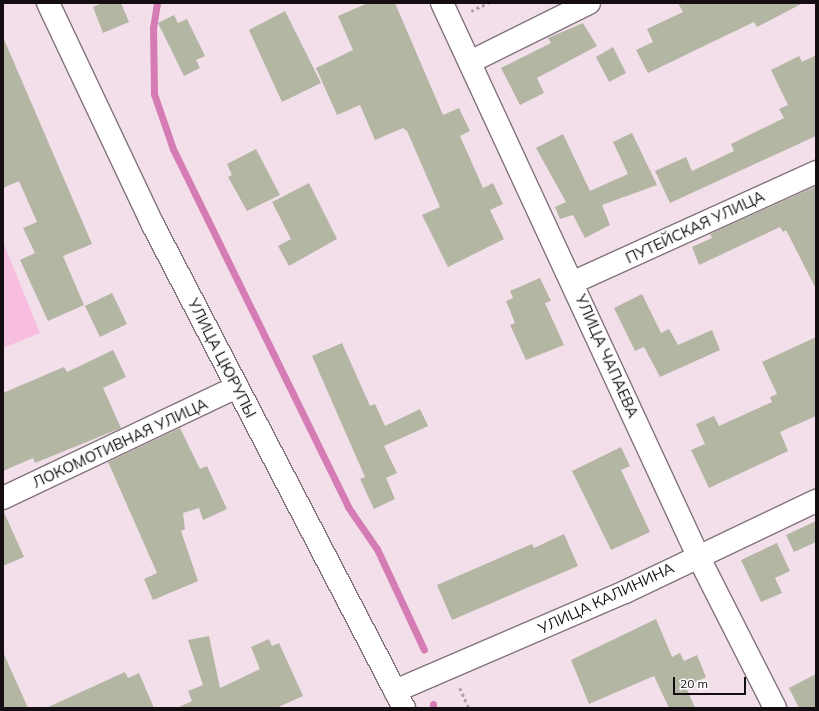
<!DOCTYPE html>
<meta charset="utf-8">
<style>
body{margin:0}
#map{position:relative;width:819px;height:711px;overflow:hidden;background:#f2dfea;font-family:Mulish,sans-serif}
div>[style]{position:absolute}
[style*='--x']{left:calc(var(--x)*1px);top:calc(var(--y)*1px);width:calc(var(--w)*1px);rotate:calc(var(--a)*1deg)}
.green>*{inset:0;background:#f7bee0}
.stream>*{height:7px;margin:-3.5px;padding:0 3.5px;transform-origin:3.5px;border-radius:3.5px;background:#d57cb4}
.building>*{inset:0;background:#b4b6a4}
.path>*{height:2.5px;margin-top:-1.25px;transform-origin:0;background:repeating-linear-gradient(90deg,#ae9fa8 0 3px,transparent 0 6px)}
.roads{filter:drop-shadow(1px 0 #83737c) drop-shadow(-1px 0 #83737c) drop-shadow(0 1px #83737c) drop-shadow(0 -1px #83737c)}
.minor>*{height:22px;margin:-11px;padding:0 11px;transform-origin:11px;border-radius:11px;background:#fff}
span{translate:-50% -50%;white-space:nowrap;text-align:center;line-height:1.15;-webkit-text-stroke:3px #fff;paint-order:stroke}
.street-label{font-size:15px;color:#140e12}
.frame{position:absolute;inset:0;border:4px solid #140e12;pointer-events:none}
.scale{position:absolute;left:673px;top:677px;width:73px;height:18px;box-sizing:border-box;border:2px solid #140e12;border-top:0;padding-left:5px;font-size:12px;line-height:14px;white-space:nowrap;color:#140e12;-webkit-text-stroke:3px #fff;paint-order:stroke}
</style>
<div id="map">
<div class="green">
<div style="clip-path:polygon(3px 242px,40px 333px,3px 348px)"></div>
</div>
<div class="stream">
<div style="--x:157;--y:3;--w:25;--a:99"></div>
<div style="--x:153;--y:28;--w:66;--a:89.1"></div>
<div style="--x:154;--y:94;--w:58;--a:70.9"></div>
<div style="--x:173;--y:149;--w:398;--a:63.9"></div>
<div style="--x:348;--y:507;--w:51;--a:55.4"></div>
<div style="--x:377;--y:549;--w:111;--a:65"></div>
<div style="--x:433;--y:704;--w:4;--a:90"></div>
</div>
<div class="building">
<div style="clip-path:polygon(102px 3px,121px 3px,129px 22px,103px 33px,93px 7px)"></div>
<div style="clip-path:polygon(368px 3px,395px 3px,443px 115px,459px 108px,470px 131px,460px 136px,483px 188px,493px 183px,503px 204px,490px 210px,504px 239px,448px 267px,422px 215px,440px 207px,407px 131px,403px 128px,375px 140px,360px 105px,337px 115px,316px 68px,353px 50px,338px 16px)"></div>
<div style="clip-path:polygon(678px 3px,803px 3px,757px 27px,754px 22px,648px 73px,636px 50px,653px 42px,647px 29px,683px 12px)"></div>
<div style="clip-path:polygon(285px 11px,321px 83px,282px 102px,249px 30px)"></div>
<div style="clip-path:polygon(174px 15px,178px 23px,187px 19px,205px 56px,196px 60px,200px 68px,184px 76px,158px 23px)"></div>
<div style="clip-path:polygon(583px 23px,597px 46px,537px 78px,544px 93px,520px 105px,501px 68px,551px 43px,548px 38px)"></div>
<div style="clip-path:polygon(3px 37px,92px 244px,63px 256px,84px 305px,48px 321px,20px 260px,35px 253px,23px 228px,37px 222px,19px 181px,3px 188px)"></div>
<div style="clip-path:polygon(613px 47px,626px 73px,609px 82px,596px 57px)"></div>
<div style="clip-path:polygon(816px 55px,816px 136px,670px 203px,655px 171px,686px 157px,692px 171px,734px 151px,731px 144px,784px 118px,779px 109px,788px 105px,771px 70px,799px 56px,802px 62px)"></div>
<div style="clip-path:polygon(632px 133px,657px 185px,602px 205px,610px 225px,585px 238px,573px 215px,560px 219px,555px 207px,566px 202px,536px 148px,563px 134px,590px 191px,628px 174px,613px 142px)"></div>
<div style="clip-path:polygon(256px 149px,280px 195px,247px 211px,228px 177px,232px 175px,227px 164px)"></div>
<div style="clip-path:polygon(309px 183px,337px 239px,289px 266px,278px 246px,291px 239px,272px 202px)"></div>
<div style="clip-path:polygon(816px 186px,816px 289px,786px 230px,783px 232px,780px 227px,699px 265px,692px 247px,712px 238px,710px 234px)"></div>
<div style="clip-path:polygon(540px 278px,551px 301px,545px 303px,564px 345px,526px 360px,510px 325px,515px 323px,506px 301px,513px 298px,510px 291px)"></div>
<div style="clip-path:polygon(112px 293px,127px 324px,100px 337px,85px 306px)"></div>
<div style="clip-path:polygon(642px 294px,661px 333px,669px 329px,678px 345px,712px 330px,720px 350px,660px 377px,644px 347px,635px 351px,614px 308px)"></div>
<div style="clip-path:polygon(816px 337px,816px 416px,780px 432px,788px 451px,709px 488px,691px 450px,705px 444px,696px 424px,714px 416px,719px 426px,772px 402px,770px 397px,777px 394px,762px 362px)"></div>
<div style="clip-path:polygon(342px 343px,370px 406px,375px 404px,385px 426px,420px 409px,428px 426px,384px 446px,397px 473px,386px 478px,395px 499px,374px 509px,360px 479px,365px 477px,312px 356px)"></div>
<div style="clip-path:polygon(113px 350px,126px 377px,103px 388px,121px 428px,35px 463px,33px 458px,3px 471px,3px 393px,64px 367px,67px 372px)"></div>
<div style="clip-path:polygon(180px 428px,200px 469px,207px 466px,227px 509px,203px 520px,199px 508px,183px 513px,185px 529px,181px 531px,198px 581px,153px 600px,144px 579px,157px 573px,108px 462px)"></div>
<div style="clip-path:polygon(621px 447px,630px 466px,621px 470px,650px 532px,611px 550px,572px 471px)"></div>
<div style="clip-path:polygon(3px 510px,24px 557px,3px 566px)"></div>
<div style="clip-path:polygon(816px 521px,816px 542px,794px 552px,786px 535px)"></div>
<div style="clip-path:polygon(564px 534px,578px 566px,452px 620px,437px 585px,532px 544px,534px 548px)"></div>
<div style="clip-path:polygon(777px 543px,790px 571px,775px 578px,782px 593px,761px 602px,741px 560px)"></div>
<div style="clip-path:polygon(656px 619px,672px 657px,680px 653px,684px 661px,697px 655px,706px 677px,686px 687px,695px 708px,669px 708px,654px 676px,589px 704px,571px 660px)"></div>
<div style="clip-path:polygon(209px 636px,220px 688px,260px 669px,251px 647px,269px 639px,272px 646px,279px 643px,303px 696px,276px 708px,177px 708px,192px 701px,188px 691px,203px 685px,188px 640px)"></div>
<div style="clip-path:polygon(3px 652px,28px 708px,3px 708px)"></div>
<div style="clip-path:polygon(125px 672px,128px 678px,139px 673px,154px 708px,46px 708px)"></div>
<div style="clip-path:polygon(816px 674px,816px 708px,799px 708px,789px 688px)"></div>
</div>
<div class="path">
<div style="--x:471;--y:11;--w:19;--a:-25"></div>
<div style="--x:460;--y:688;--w:22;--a:66"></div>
</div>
<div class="roads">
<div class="minor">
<div style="--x:48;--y:3;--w:246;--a:64.7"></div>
<div style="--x:153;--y:225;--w:544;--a:62.54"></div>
<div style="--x:442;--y:3;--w:609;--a:65.16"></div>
<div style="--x:698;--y:556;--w:170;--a:63.1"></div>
<div style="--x:470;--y:62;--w:133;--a:-26.4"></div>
<div style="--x:574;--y:282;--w:266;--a:-24.4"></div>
<div style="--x:3;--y:498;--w:259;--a:-25.4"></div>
<div style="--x:395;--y:691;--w:250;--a:-23.3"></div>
<div style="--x:625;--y:592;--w:212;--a:-25.5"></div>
</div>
</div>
<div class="street-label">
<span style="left:695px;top:227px;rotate:-25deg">ПУТЕЙСКАЯ УЛИЦА</span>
<span style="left:607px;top:356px;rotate:66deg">УЛИЦА ЧАПАЕВА</span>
<span style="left:222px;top:358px;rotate:63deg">УЛИЦА ЦЮРУПЫ</span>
<span style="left:120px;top:443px;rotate:-25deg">ЛОКОМОТИВНАЯ УЛИЦА</span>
<span style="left:606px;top:598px;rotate:-25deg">УЛИЦА КАЛИНИНА</span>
</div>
<div class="frame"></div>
<div class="scale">20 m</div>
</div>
